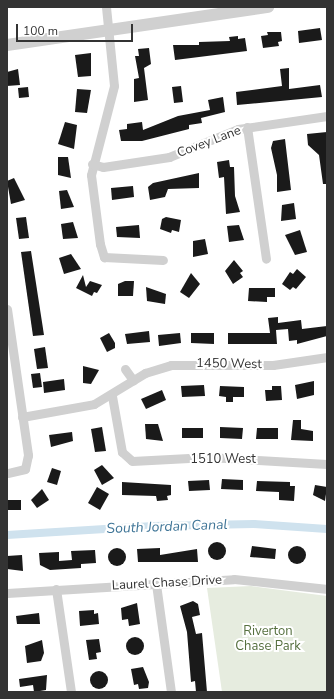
<!DOCTYPE html>
<style>
body{margin:0}
#map{position:relative;width:334px;height:699px;overflow:hidden;background:#fff;font-family:"Nunito Sans",sans-serif}
div>[style]{position:absolute}
[style*='--x']{left:calc(var(--x)*1px);top:calc(var(--y)*1px);width:calc(var(--w)*1px);rotate:calc(var(--a)*1deg)}
.green>*{inset:0;background:#e6ecdf}
.canal>*{height:8px;margin:-4px;padding:0 4px;transform-origin:4px;border-radius:4px;background:#cfe2ee}
.building>*{inset:0;background:#1a1a1a}
.round{border-radius:50%}
.minor>*{height:9px;margin:-4.5px;padding:0 4.5px;transform-origin:4.5px;border-radius:4.5px;background:#d0d0d0}
.tertiary>*{height:12px;margin:-6px;padding:0 6px;transform-origin:6px;border-radius:6px;background:#d0d0d0}
span{translate:-50% -50%;white-space:nowrap;text-align:center;line-height:1.15;-webkit-text-stroke:4px #fff;paint-order:stroke}
.street-label{font-size:13px;color:#333}
.park-label{font-size:13px;color:#56703f}
.water-label{font-size:14px;color:#3f7597;font-style:italic}
.frame{position:absolute;inset:0;border:8px solid #333;pointer-events:none}
.scale{position:absolute;left:16px;top:24px;width:117px;height:18px;box-sizing:border-box;border:2px solid #333;border-top:0;padding-left:5px;font-size:12px;line-height:14px;white-space:nowrap;color:#333;-webkit-text-stroke:3px #fff;paint-order:stroke}
</style>
<div id="map">
<div class="green">
<div style="clip-path:polygon(251px 586px,327px 596px,327px 692px,222px 692px,207px 588px)"></div>
</div>
<div class="canal">
<div style="--x:7;--y:535;--w:147;--a:-3.5"></div>
<div style="--x:154;--y:526;--w:100;--a:-1.1"></div>
<div style="--x:254;--y:524;--w:73;--a:3.9"></div>
</div>
<div class="building">
<div style="clip-path:polygon(320px 28px,322px 40px,299px 43px,298px 31px)"></div>
<div style="clip-path:polygon(267px 32px,281px 32px,282px 41px,278px 42px,279px 46px,263px 48px,261px 36px,268px 35px)"></div>
<div style="clip-path:polygon(238px 36px,238px 39px,245px 38px,247px 51px,175px 60px,173px 45px,199px 45px,199px 42px,230px 41px,229px 37px)"></div>
<div style="clip-path:polygon(149px 48px,151px 64px,144px 68px,148px 100px,134px 102px,134px 79px,139px 78px,135px 56px,139px 56px,138px 49px)"></div>
<div style="clip-path:polygon(91px 53px,91px 76px,78px 77px,75px 55px)"></div>
<div style="clip-path:polygon(289px 68px,289px 89px,320px 85px,322px 97px,237px 105px,236px 92px,282px 86px,280px 69px)"></div>
<div style="clip-path:polygon(18px 69px,20px 85px,7px 86px,7px 72px)"></div>
<div style="clip-path:polygon(181px 86px,183px 102px,174px 103px,172px 87px)"></div>
<div style="clip-path:polygon(28px 87px,29px 97px,19px 98px,18px 88px)"></div>
<div style="clip-path:polygon(77px 89px,91px 90px,87px 113px,75px 112px)"></div>
<div style="clip-path:polygon(223px 97px,225px 112px,201px 118px,202px 123px,189px 125px,189px 129px,142px 141px,121px 141px,119px 130px,127px 129px,127px 124px,142px 122px,143px 130px,178px 116px,210px 110px,208px 100px)"></div>
<div style="clip-path:polygon(65px 122px,77px 125px,74px 149px,58px 144px)"></div>
<div style="clip-path:polygon(327px 132px,327px 184px,323px 184px,319px 155px,308px 145px,307px 134px)"></div>
<div style="clip-path:polygon(285px 139px,291px 190px,277px 192px,277px 175px,271px 148px,273px 141px)"></div>
<div style="clip-path:polygon(58px 157px,68px 157px,71px 178px,58px 175px)"></div>
<div style="clip-path:polygon(229px 160px,230px 167px,234px 167px,235px 196px,240px 212px,226px 214px,224px 177px,219px 178px,217px 162px)"></div>
<div style="clip-path:polygon(199px 173px,199px 188px,168px 189px,165px 197px,150px 200px,148px 187px,153px 183px)"></div>
<div style="clip-path:polygon(14px 178px,25px 200px,11px 204px,7px 181px)"></div>
<div style="clip-path:polygon(133px 186px,134px 197px,112px 200px,111px 188px)"></div>
<div style="clip-path:polygon(67px 190px,74px 207px,61px 209px,59px 191px)"></div>
<div style="clip-path:polygon(294px 203px,296px 219px,281px 221px,282px 205px)"></div>
<div style="clip-path:polygon(26px 217px,29px 238px,19px 239px,16px 218px)"></div>
<div style="clip-path:polygon(166px 217px,181px 220px,179px 232px,172px 230px,171px 233px,160px 229px,162px 219px)"></div>
<div style="clip-path:polygon(73px 222px,78px 238px,63px 239px,61px 224px)"></div>
<div style="clip-path:polygon(139px 225px,140px 238px,117px 237px,116px 227px)"></div>
<div style="clip-path:polygon(239px 225px,244px 240px,229px 242px,227px 226px)"></div>
<div style="clip-path:polygon(300px 230px,307px 252px,295px 255px,285px 235px)"></div>
<div style="clip-path:polygon(205px 239px,208px 254px,193px 257px,193px 241px)"></div>
<div style="clip-path:polygon(31px 251px,44px 335px,33px 336px,21px 252px)"></div>
<div style="clip-path:polygon(71px 254px,81px 269px,64px 274px,59px 258px)"></div>
<div style="clip-path:polygon(234px 260px,243px 271px,240px 273px,243px 277px,233px 284px,225px 271px)"></div>
<div style="clip-path:polygon(297px 269px,306px 277px,296px 289px,293px 287px,290px 290px,282px 284px,290px 272px,293px 274px)"></div>
<div style="clip-path:polygon(191px 273px,200px 284px,189px 298px,180px 292px)"></div>
<div style="clip-path:polygon(83px 275px,86px 287px,90px 281px,102px 285px,97px 293px,94px 292px,92px 296px,76px 288px)"></div>
<div style="clip-path:polygon(125px 281px,134px 281px,133px 296px,118px 296px,118px 284px)"></div>
<div style="clip-path:polygon(146px 287px,166px 294px,165px 304px,147px 301px)"></div>
<div style="clip-path:polygon(249px 288px,275px 288px,275px 297px,267px 297px,267px 302px,248px 301px)"></div>
<div style="clip-path:polygon(278px 317px,278px 323px,301px 320px,302px 329px,327px 326px,327px 336px,297px 344px,297px 340px,289px 341px,288px 329px,276px 330px,277px 344px,228px 344px,228px 333px,270px 333px,268px 318px)"></div>
<div style="clip-path:polygon(149px 331px,150px 342px,127px 344px,125px 334px)"></div>
<div style="clip-path:polygon(109px 333px,115px 343px,115px 348px,107px 352px,100px 338px)"></div>
<div style="clip-path:polygon(180px 333px,181px 343px,159px 346px,158px 335px)"></div>
<div style="clip-path:polygon(191px 333px,214px 333px,214px 344px,191px 343px)"></div>
<div style="clip-path:polygon(45px 347px,48px 368px,37px 369px,34px 349px)"></div>
<div style="clip-path:polygon(83px 366px,99px 370px,91px 384px,83px 383px)"></div>
<div style="clip-path:polygon(40px 373px,42px 387px,33px 388px,31px 374px)"></div>
<div style="clip-path:polygon(64px 379px,65px 390px,44px 393px,43px 382px)"></div>
<div style="clip-path:polygon(314px 381px,314px 395px,297px 399px,295px 385px)"></div>
<div style="clip-path:polygon(204px 385px,205px 396px,182px 397px,181px 386px)"></div>
<div style="clip-path:polygon(220px 386px,244px 387px,244px 397px,233px 397px,233px 402px,226px 402px,226px 397px,219px 396px)"></div>
<div style="clip-path:polygon(272px 386px,281px 386px,282px 400px,266px 401px,265px 390px,272px 390px)"></div>
<div style="clip-path:polygon(162px 390px,166px 400px,146px 409px,141px 399px)"></div>
<div style="clip-path:polygon(293px 420px,301px 420px,301px 429px,313px 431px,313px 441px,291px 440px)"></div>
<div style="clip-path:polygon(145px 424px,158px 424px,163px 441px,146px 439px)"></div>
<div style="clip-path:polygon(102px 427px,106px 451px,95px 452px,91px 429px)"></div>
<div style="clip-path:polygon(220px 427px,243px 428px,242px 439px,220px 438px)"></div>
<div style="clip-path:polygon(182px 428px,203px 428px,203px 438px,182px 438px)"></div>
<div style="clip-path:polygon(257px 428px,278px 428px,278px 439px,256px 439px)"></div>
<div style="clip-path:polygon(72px 432px,73px 441px,51px 447px,49px 435px)"></div>
<div style="clip-path:polygon(102px 465px,114px 478px,102px 485px,94px 470px)"></div>
<div style="clip-path:polygon(52px 468px,61px 471px,57px 485px,47px 482px)"></div>
<div style="clip-path:polygon(222px 479px,243px 480px,243px 490px,221px 489px)"></div>
<div style="clip-path:polygon(209px 480px,210px 490px,189px 491px,188px 481px)"></div>
<div style="clip-path:polygon(257px 481px,290px 482px,290px 486px,295px 486px,294px 501px,279px 500px,279px 492px,256px 491px)"></div>
<div style="clip-path:polygon(122px 482px,171px 485px,171px 495px,167px 496px,168px 500px,157px 501px,156px 496px,122px 495px)"></div>
<div style="clip-path:polygon(315px 485px,327px 487px,325px 501px,313px 495px)"></div>
<div style="clip-path:polygon(97px 487px,109px 494px,100px 510px,88px 503px)"></div>
<div style="clip-path:polygon(42px 489px,49px 500px,37px 508px,31px 500px)"></div>
<div style="clip-path:polygon(7px 500px,21px 500px,21px 510px,7px 510px)"></div>
<div class="round" style="left:208px;top:542px;width:18px;height:18px"></div>
<div class="round" style="left:288px;top:546px;width:18px;height:18px"></div>
<div style="clip-path:polygon(252px 546px,276px 549px,275px 559px,250px 557px)"></div>
<div class="round" style="left:108px;top:548px;width:18px;height:18px"></div>
<div style="clip-path:polygon(160px 548px,160px 555px,197px 549px,198px 562px,138px 562px,137px 549px)"></div>
<div style="clip-path:polygon(95px 550px,96px 563px,81px 564px,81px 568px,50px 570px,40px 565px,39px 553px,59px 552px,59px 561px,72px 560px,71px 551px)"></div>
<div style="clip-path:polygon(22px 555px,23px 571px,7px 569px,7px 556px)"></div>
<div style="clip-path:polygon(193px 601px,198px 604px,200px 615px,192px 617px,196px 634px,202px 633px,207px 692px,196px 692px,195px 681px,191px 682px,187px 632px,180px 606px)"></div>
<div style="clip-path:polygon(137px 603px,140px 624px,129px 626px,128px 619px,122px 620px,121px 608px)"></div>
<div style="clip-path:polygon(94px 610px,94px 614px,98px 613px,99px 624px,80px 626px,79px 611px)"></div>
<div style="clip-path:polygon(39px 613px,40px 624px,17px 624px,16px 616px)"></div>
<div class="round" style="left:126px;top:637px;width:18px;height:18px"></div>
<div style="clip-path:polygon(99px 639px,101px 652px,96px 653px,97px 659px,89px 660px,86px 640px)"></div>
<div style="clip-path:polygon(42px 640px,44px 653px,41px 661px,27px 663px,25px 646px)"></div>
<div style="clip-path:polygon(143px 667px,149px 682px,148px 688px,139px 689px,138px 684px,134px 685px,131px 669px)"></div>
<div class="round" style="left:90px;top:671px;width:18px;height:18px"></div>
<div style="clip-path:polygon(47px 675px,46px 690px,34px 692px,33px 685px,20px 687px,19px 679px)"></div>
</div>
<div class="minor">
<div style="--x:106;--y:7;--w:79;--a:84.2"></div>
<div style="--x:114;--y:86;--w:92;--a:104.5"></div>
<div style="--x:91;--y:175;--w:70;--a:82.6"></div>
<div style="--x:100;--y:244;--w:14;--a:73"></div>
<div style="--x:104;--y:257;--w:59;--a:2.9"></div>
<div style="--x:247;--y:127;--w:133;--a:81.8"></div>
<div style="--x:92;--y:164;--w:11;--a:15"></div>
<div style="--x:103;--y:167;--w:67;--a:-8.6"></div>
<div style="--x:169;--y:157;--w:74;--a:-22.1"></div>
<div style="--x:238;--y:129;--w:90;--a:-8.3"></div>
<div style="--x:7;--y:309;--w:148;--a:81.8"></div>
<div style="--x:28;--y:455;--w:14;--a:102"></div>
<div style="--x:25;--y:469;--w:18;--a:167"></div>
<div style="--x:125;--y:369;--w:14;--a:54"></div>
<div style="--x:112;--y:396;--w:57;--a:79.9"></div>
<div style="--x:122;--y:452;--w:13;--a:42"></div>
<div style="--x:132;--y:461;--w:76;--a:-3"></div>
<div style="--x:208;--y:457;--w:119;--a:3.4"></div>
<div style="--x:22;--y:417;--w:73;--a:-10.2"></div>
<div style="--x:94;--y:404;--w:60;--a:-31.3"></div>
<div style="--x:145;--y:373;--w:27;--a:-17"></div>
<div style="--x:171;--y:365;--w:102;--a:0"></div>
<div style="--x:273;--y:365;--w:55;--a:-8.4"></div>
<div style="--x:156;--y:584;--w:109;--a:82.1"></div>
<div style="--x:56;--y:589;--w:104;--a:81.7"></div>
<div style="--x:7;--y:593;--w:227;--a:-3.5"></div>
<div style="--x:234;--y:579;--w:94;--a:6.1"></div>
</div>
<div class="tertiary">
<div style="--x:7;--y:45;--w:264;--a:-8.3"></div>
</div>
<div class="street-label">
<span style="left:209px;top:142px;rotate:-21deg">Covey Lane</span>
<span style="left:229px;top:364px;rotate:1deg">1450 West</span>
<span style="left:223px;top:459px">1510 West</span>
<span style="left:167px;top:583px;rotate:-3deg">Laurel Chase Drive</span>
</div>
<div class="park-label">
<span style="left:268px;top:639px">Riverton<br>Chase Park</span>
</div>
<div class="water-label">
<span style="left:167px;top:527px;rotate:-2deg">South Jordan Canal</span>
</div>
<div class="frame"></div>
<div class="scale">100 m</div>
</div>
